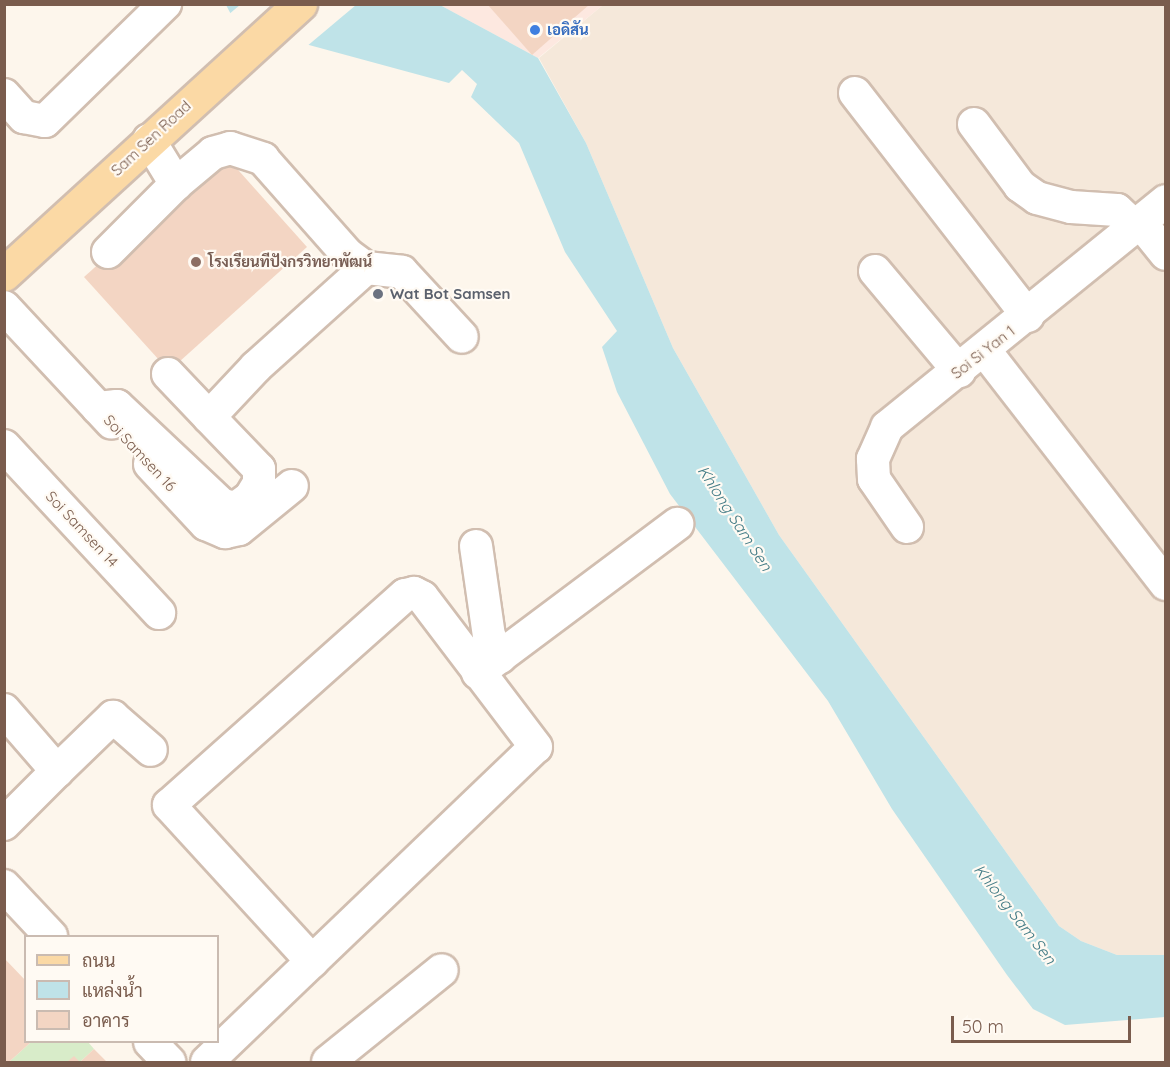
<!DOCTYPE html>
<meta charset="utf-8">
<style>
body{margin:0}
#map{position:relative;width:1170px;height:1067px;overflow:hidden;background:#fdf6ec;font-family:Quicksand,Sarabun,sans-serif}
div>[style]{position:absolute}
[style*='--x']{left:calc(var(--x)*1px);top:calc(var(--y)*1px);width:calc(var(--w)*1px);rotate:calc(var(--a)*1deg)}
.residential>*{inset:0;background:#f5e8da}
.commercial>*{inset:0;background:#fde8e0}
.green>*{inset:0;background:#d8ecc9}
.water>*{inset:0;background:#bfe3e8}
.pier>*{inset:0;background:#fdf6ec}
.building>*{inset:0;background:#f3d5c3}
.roads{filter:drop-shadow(2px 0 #d1beb0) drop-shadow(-2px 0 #d1beb0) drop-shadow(0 2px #d1beb0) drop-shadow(0 -2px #d1beb0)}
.minor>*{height:32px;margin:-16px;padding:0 16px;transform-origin:16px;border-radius:16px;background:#fff}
.major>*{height:33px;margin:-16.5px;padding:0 16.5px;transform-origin:16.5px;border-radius:16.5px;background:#fbd9a5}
.dots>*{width:16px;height:16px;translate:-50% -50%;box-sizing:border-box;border:3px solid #fffaf3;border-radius:50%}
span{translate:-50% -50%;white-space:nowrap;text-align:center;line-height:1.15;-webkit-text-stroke:4.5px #fffaf3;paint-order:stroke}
.shop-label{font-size:15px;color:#366cbe;font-weight:700}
.left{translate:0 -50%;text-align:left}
.street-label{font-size:15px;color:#7a5c4d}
.education-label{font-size:15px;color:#785e54;font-weight:700}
.worship-label{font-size:15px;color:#5b616d;font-weight:700}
.water-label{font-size:16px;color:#437c86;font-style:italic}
.frame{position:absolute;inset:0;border:6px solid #7a5c4d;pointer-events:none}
.legend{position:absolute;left:24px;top:935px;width:195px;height:108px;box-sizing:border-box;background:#fffaf3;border:2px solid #cabbb1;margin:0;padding:8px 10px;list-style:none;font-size:18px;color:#7a5c4d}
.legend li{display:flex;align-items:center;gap:12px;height:30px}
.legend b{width:30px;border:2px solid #cabbb1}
.scale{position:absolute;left:951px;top:1016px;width:180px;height:27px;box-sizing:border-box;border:3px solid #7a5c4d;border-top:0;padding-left:8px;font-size:18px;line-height:21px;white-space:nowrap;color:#7a5c4d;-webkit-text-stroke:4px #fffaf3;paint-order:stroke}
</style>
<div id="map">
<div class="residential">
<div style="clip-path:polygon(603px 5px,1165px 5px,1165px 955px,1117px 955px,1081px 941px,1059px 926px,779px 535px,673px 348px,586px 143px,539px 58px)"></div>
</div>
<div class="commercial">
<div style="clip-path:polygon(440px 5px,603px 5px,538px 58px)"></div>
</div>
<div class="green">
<div style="clip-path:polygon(31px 1042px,88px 1042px,94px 1049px,80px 1062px,9px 1062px)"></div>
</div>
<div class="water">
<div style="clip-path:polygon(226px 5px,440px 5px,538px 58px,586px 143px,673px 348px,779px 535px,1059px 926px,1081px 941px,1117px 955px,1165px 955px,1165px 1017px,1065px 1025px,1033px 1009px,1007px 975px,892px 809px,828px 701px,670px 494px,617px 392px,602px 347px,617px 331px,565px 252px,519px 143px,471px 97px,477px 84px,462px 70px,449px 83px,309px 45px,234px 20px)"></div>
</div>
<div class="pier">
<div style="clip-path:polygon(240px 5px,356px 5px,306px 47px,233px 23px,228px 15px)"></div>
</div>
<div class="building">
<div style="clip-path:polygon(487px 4px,590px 4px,532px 55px)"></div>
<div style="clip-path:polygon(223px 153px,307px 247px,169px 371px,84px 277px)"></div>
<div style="clip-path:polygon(4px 958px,26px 981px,26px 1042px,31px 1042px,9px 1062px,4px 1062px)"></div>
<div style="clip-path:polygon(94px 1049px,107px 1062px,67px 1062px,74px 1056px,80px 1062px)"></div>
</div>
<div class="roads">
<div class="minor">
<div style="--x:855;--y:93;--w:282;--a:52.2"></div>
<div style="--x:4;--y:95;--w:30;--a:48"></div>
<div style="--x:24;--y:117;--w:21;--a:11"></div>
<div style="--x:45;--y:121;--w:168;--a:-44.3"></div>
<div style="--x:974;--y:124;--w:77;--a:53.4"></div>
<div style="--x:1020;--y:186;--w:21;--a:35"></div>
<div style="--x:1037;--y:198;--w:35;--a:15"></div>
<div style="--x:1071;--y:207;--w:46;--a:3.7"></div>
<div style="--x:1117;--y:210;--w:23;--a:43"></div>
<div style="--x:149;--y:140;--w:52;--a:58.5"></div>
<div style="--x:176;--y:184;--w:48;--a:-40"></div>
<div style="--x:213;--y:153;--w:18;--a:-16"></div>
<div style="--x:230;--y:148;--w:35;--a:18"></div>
<div style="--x:263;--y:159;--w:128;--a:48.5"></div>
<div style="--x:348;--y:255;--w:22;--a:36"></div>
<div style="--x:366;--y:268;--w:36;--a:6"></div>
<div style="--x:402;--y:272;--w:88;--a:47.3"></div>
<div style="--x:1140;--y:222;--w:41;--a:50.9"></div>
<div style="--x:108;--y:252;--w:96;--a:-45"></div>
<div style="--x:875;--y:271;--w:131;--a:50"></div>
<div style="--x:4;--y:307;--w:158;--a:47"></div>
<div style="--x:985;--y:351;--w:295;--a:52.2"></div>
<div style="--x:168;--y:374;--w:59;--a:46.4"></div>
<div style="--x:98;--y:408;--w:19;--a:-6"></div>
<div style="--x:117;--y:406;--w:144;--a:43.3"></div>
<div style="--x:222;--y:505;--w:14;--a:12"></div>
<div style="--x:236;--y:508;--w:17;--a:-36"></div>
<div style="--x:250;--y:498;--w:17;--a:-59"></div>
<div style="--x:259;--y:483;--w:14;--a:-90"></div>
<div style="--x:259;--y:469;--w:72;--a:-133.9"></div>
<div style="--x:209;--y:417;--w:69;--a:-46.8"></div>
<div style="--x:256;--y:367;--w:148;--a:-42"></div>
<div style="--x:4;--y:446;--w:228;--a:47.1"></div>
<div style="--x:150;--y:464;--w:82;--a:47"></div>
<div style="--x:206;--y:524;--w:21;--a:23"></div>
<div style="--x:225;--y:532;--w:14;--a:-12"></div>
<div style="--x:239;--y:529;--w:68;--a:-39.1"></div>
<div style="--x:907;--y:527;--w:58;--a:-124.5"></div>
<div style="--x:874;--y:479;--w:20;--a:-93"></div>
<div style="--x:873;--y:459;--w:35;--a:-66"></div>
<div style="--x:887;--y:427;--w:359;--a:-39"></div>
<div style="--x:476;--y:546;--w:91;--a:81.8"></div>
<div style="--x:489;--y:636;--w:24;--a:62"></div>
<div style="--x:478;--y:673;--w:249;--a:-36.8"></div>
<div style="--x:4;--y:710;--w:81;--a:49"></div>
<div style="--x:57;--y:771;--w:75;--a:135"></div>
<div style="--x:57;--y:771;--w:78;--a:-44"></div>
<div style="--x:113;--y:717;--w:50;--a:41"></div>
<div style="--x:4;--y:886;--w:69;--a:46.8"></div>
<div style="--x:150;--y:1042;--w:28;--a:46"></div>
<div style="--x:207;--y:1062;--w:455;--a:-43.8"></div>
<div style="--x:536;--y:747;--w:188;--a:-127.2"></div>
<div style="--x:422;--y:597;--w:9;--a:-153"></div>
<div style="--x:414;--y:593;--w:9;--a:167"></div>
<div style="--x:405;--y:595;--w:316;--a:138.3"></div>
<div style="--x:169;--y:805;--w:212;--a:47.5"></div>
<div style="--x:328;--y:1062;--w:146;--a:-38.9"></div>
</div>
<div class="major">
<div style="--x:4;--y:274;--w:401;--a:-42.4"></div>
</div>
</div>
<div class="dots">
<div style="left:535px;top:30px;background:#3f7fe0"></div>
<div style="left:196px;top:262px;background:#8d6e63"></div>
<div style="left:378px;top:294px;background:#6b7280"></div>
</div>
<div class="shop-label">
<span class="left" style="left:547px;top:30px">เอดิสัน</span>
</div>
<div class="street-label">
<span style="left:151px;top:138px;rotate:-43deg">Sam Sen Road</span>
<span style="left:983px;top:352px;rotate:-38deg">Soi Si Yan 1</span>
<span style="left:140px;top:453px;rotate:47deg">Soi Samsen 16</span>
<span style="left:82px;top:529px;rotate:47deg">Soi Samsen 14</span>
</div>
<div class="education-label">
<span class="left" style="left:208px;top:262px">โรงเรียนทีปังกรวิทยาพัฒน์</span>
</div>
<div class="worship-label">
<span class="left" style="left:390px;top:294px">Wat Bot Samsen</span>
</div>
<div class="water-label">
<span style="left:735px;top:518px;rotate:57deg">Khlong Sam Sen</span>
<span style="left:1015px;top:914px;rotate:52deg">Khlong Sam Sen</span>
</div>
<div class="frame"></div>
<ul class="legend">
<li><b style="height:8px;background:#fbd9a5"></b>ถนน</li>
<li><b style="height:16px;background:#bfe3e8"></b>แหล่งน้ำ</li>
<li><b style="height:16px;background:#f3d5c3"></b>อาคาร</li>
</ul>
<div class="scale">50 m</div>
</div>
